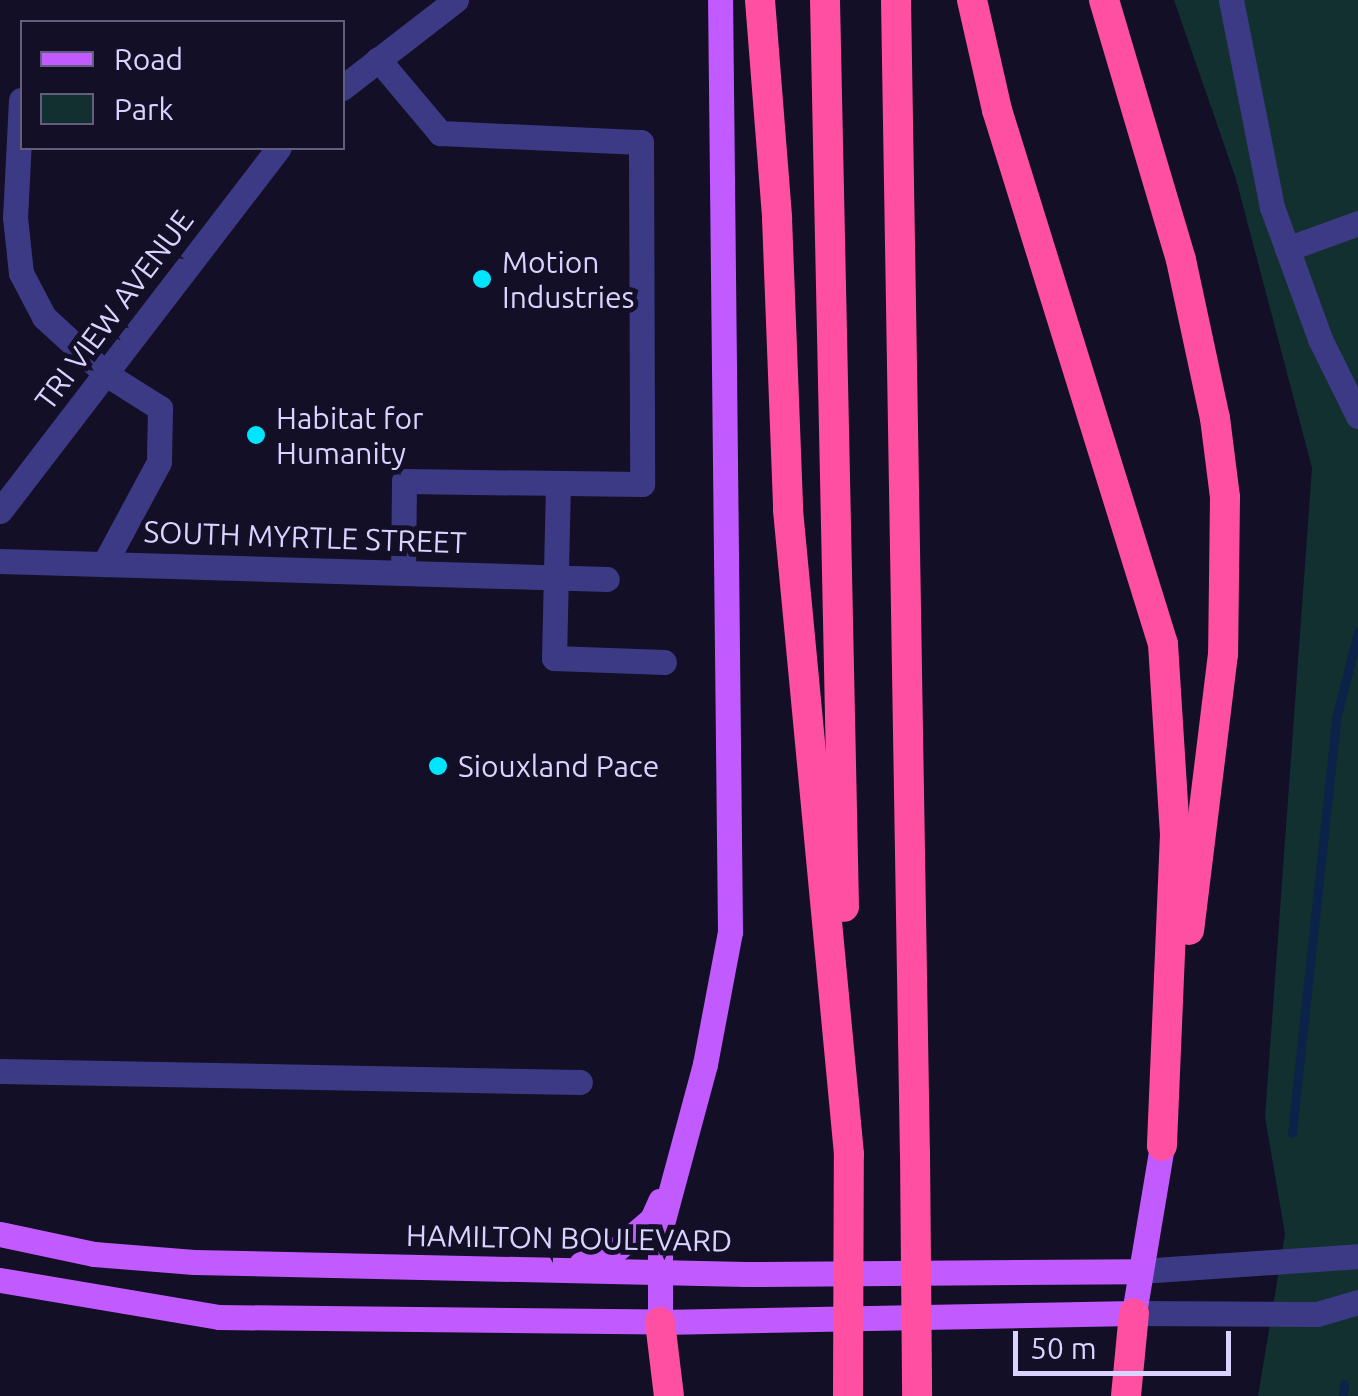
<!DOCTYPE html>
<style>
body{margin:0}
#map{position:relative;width:1358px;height:1396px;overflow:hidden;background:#130f26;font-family:Ubuntu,sans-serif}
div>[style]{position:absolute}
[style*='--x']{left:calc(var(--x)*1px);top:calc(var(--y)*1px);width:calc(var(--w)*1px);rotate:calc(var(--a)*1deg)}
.green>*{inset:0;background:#12302f}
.stream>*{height:9px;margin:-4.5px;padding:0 4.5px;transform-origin:4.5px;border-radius:4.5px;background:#0c2248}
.minor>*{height:25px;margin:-12.5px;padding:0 12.5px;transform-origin:12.5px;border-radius:12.5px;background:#3d3a85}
.major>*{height:25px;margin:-12.5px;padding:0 12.5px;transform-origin:12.5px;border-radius:12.5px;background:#c25bff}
.highway>*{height:30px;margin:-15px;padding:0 15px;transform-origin:15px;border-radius:15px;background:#ff4fa3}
.highway-bridge>*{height:30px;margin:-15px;padding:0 15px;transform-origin:15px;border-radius:15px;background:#ff4fa3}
.dots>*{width:28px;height:28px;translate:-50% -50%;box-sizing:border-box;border:5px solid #130f26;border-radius:50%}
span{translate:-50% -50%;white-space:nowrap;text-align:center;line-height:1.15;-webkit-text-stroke:10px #130f26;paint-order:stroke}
.poi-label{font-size:30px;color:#d9d4ff}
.left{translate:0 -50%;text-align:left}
.street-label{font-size:30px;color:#d9d4ff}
.legend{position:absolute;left:20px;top:20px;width:325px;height:130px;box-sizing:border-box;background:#130f26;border:2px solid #625e7d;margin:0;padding:12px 18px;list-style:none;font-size:30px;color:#d9d4ff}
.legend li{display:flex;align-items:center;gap:20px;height:50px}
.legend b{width:50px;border:2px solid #625e7d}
.scale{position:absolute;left:1013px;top:1331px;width:218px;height:45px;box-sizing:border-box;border:5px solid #d9d4ff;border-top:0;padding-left:12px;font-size:30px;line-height:35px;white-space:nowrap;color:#d9d4ff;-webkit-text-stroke:8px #130f26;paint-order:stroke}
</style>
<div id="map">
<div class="green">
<div style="clip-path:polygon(1174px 0,1358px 0,1358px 1396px,1258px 1396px,1285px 1234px,1265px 1117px,1312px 468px,1236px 179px)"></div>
</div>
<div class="stream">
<div style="--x:1292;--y:1133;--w:416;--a:-83.9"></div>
<div style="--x:1336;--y:719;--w:90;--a:-75.8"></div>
<div style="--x:1343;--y:1396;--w:12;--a:-85"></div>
</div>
<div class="minor">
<div style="--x:1231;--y:0;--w:211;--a:78.8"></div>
<div style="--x:1272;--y:207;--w:140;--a:70"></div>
<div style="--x:1320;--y:339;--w:86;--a:63.7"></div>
<div style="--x:378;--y:59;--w:97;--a:50"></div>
<div style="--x:440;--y:133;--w:201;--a:2.6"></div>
<div style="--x:641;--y:142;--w:342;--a:89.8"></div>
<div style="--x:642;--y:484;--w:238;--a:-179.3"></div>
<div style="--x:404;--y:481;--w:92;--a:90.6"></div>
<div style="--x:342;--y:88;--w:144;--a:-37.7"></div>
<div style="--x:21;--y:100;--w:117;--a:92.9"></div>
<div style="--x:15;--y:217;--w:56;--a:83.9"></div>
<div style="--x:21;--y:273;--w:50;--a:62.4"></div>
<div style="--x:44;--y:317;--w:84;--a:42.6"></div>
<div style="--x:106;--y:374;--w:64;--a:32.2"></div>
<div style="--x:160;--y:408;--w:54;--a:91.1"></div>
<div style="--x:159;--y:462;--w:116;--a:118.3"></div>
<div style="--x:1287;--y:249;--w:76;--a:-20.1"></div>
<div style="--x:558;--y:483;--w:175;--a:91.3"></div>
<div style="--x:554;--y:658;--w:110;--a:2.1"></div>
<div style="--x:0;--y:511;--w:458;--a:-52.5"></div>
<div style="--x:0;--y:561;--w:607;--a:1.7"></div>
<div style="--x:0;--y:1071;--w:580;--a:1.09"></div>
<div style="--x:1140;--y:1271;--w:219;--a:-3.9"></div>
<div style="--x:1134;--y:1313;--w:183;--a:0.3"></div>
<div style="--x:1317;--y:1314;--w:43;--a:-16.3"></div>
</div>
<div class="major">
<div style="--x:0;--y:1234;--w:96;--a:12"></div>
<div style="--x:94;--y:1254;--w:100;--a:4.6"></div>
<div style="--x:194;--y:1262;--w:552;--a:1.25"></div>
<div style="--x:746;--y:1274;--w:394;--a:-0.4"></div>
<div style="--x:581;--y:1264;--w:30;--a:-17"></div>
<div style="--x:610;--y:1255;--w:55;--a:-40.6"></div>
<div style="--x:652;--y:1219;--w:20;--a:-66"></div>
<div style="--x:0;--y:1280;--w:222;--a:9.6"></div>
<div style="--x:219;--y:1317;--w:441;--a:0.6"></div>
<div style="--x:660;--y:1322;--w:474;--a:-1.1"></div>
<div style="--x:1134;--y:1313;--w:169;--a:-80.5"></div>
<div style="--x:660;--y:1322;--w:91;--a:-90"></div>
<div style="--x:660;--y:1231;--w:173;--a:-74.9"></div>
<div style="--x:705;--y:1064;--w:134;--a:-79.3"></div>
<div style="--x:730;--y:932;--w:932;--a:-90.61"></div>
</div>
<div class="highway">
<div style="--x:760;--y:0;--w:219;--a:85.5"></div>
<div style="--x:777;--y:218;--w:292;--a:87.8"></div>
<div style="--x:788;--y:510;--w:647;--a:84.59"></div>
<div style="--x:825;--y:0;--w:907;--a:88.8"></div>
<div style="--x:896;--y:0;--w:1152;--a:89.06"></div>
<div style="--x:972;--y:0;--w:113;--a:77.2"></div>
<div style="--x:997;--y:110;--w:559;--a:72.73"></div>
<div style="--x:1163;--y:644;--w:190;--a:86.4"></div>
<div style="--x:1175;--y:834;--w:312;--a:92.4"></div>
<div style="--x:1104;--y:0;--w:271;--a:73.5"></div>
<div style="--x:1181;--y:260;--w:162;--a:77.9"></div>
<div style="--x:1215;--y:418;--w:80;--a:82.8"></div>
<div style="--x:1225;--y:497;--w:157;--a:90.7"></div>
<div style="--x:1223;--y:654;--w:278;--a:97"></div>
<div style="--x:660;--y:1322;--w:75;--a:83.1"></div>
<div style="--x:1126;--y:1396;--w:83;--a:-84.5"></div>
</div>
<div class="highway-bridge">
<div style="--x:915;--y:1152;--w:244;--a:89.5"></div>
<div style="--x:848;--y:1396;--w:242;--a:-89.8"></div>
</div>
<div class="dots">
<div style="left:482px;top:279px;background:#00e5ff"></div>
<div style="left:256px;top:435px;background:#00e5ff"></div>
<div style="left:438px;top:766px;background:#00e5ff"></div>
</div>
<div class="poi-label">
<span class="left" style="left:502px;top:279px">Motion<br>Industries</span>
<span class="left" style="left:276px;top:435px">Habitat for<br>Humanity</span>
<span class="left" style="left:458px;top:766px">Siouxland Pace</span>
</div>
<div class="street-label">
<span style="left:114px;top:310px;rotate:-53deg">TRI VIEW AVENUE</span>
<span style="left:305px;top:537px;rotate:2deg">SOUTH MYRTLE STREET</span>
<span style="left:569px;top:1238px;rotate:1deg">HAMILTON BOULEVARD</span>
</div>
<ul class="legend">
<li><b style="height:12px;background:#c25bff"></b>Road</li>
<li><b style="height:28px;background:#12302f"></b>Park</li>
</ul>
<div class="scale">50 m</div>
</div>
